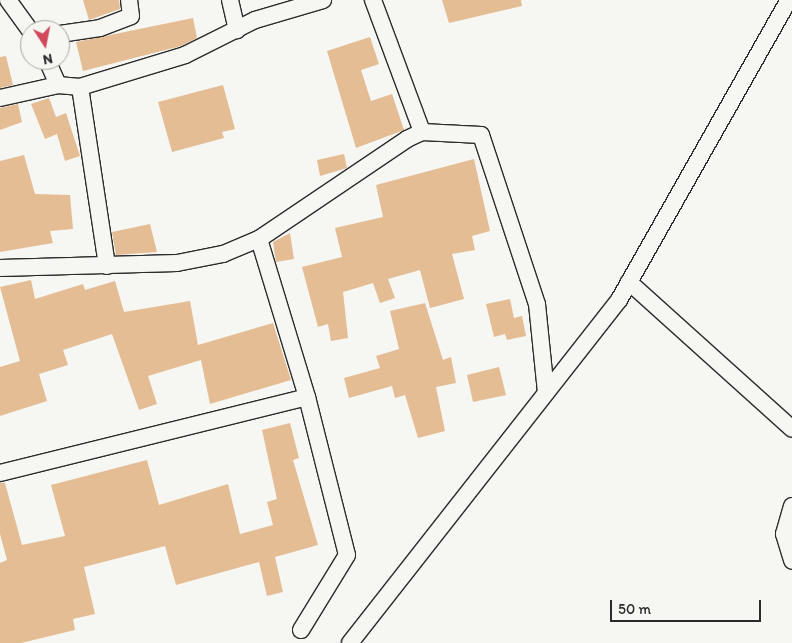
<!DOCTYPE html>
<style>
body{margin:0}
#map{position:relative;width:792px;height:643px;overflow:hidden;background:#f6f6f2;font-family:Itim,sans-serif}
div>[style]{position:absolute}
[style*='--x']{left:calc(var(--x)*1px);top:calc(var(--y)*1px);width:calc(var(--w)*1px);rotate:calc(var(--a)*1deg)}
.building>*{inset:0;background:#e4bd94}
.roads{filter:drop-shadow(1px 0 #2b2b2b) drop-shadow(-1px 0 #2b2b2b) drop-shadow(0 1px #2b2b2b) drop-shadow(0 -1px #2b2b2b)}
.street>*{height:16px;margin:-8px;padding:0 8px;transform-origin:8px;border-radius:8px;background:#f6f6f2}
span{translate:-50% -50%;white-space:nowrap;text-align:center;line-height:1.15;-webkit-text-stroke:4px #f6f6f2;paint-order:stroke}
.north{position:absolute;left:20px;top:20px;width:50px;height:50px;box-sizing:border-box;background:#f6f6f2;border:1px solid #a5a5a2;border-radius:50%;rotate:169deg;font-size:14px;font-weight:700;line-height:20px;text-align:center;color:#2b2b2b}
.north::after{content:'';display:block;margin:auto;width:18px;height:22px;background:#d1495b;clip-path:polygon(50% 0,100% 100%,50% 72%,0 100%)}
.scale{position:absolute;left:610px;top:600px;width:151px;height:22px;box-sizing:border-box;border:2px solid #2b2b2b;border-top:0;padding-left:6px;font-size:15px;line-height:18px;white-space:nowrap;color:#2b2b2b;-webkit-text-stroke:4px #f6f6f2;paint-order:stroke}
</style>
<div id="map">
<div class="building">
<div style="clip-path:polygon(83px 0,119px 0,120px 9px,89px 20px)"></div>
<div style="clip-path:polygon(442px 0,521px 0,522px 6px,449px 23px)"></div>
<div style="clip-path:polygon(193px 18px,197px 38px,181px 46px,83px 71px,76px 42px)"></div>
<div style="clip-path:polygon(370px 37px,379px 64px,361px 70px,371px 101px,392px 94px,404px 130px,356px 148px,327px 51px)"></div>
<div style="clip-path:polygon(6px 56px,13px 85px,0 88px,0 57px)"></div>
<div style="clip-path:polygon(223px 85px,235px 129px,222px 132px,224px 138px,172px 152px,158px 102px)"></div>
<div style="clip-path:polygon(49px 98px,56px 117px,66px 113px,80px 156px,65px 161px,57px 134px,45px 139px,31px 104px)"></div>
<div style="clip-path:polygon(18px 104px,22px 122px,0 130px,0 108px)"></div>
<div style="clip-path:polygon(344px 154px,347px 168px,320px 176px,317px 160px)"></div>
<div style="clip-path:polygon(24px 155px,35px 194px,70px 195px,73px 229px,50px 231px,53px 243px,0 252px,0 161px)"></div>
<div style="clip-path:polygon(474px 159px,490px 231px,472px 236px,475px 250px,452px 254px,464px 299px,430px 308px,420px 270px,388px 279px,395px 298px,380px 303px,373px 283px,343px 292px,348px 338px,331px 341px,328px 324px,318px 327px,302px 267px,342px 257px,335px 228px,383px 217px,376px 185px)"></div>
<div style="clip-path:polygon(150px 224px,157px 252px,116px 255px,112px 232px)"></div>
<div style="clip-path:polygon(290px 233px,294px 259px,276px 262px,273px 242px)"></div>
<div style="clip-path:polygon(31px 280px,35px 299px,83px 284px,85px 290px,115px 281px,124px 312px,190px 301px,198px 345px,273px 323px,291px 380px,210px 404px,201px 360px,148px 376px,157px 404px,139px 410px,112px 334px,63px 350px,68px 365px,39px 374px,47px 401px,0 416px,0 367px,20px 361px,0 287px)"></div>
<div style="clip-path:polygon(510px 299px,514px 318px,522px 316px,526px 336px,507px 340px,505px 334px,494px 337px,486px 304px)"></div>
<div style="clip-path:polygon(425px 303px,443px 360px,451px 357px,456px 383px,436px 387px,445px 431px,418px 438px,405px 395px,395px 398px,392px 386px,349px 398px,344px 378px,380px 368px,376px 356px,399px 349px,390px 311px)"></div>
<div style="clip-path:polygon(499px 367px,506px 395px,473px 402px,467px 375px)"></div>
<div style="clip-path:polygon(290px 423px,299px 458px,293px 460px,318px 545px,275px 557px,283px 592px,267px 596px,259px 562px,176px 585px,165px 546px,84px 567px,95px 614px,73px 619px,75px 630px,21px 643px,0 643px,0 563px,7px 560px,0 534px,0 483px,5px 483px,22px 545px,65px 536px,51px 485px,147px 460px,159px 505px,228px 484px,240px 534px,273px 525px,267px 502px,277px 499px,262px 430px)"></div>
</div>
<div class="roads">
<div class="street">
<div style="--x:8;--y:0;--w:37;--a:54"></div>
<div style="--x:230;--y:0;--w:31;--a:77"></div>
<div style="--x:373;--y:0;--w:141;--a:69.6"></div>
<div style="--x:60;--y:34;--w:40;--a:-8.5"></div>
<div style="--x:100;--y:28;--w:33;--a:-21"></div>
<div style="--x:131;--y:16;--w:16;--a:-97"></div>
<div style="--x:47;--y:60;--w:27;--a:66"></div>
<div style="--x:80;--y:87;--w:181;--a:81.4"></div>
<div style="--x:0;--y:98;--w:59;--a:-12.6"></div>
<div style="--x:58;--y:85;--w:22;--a:5"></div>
<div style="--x:80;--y:87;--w:110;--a:-16.9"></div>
<div style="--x:185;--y:55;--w:78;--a:-26.6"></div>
<div style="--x:255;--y:20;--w:71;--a:-16.4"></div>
<div style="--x:259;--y:239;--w:165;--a:73.1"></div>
<div style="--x:307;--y:397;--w:163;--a:75.8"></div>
<div style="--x:347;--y:555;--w:88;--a:121.5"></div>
<div style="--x:0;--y:268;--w:177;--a:-1.6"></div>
<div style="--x:177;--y:263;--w:47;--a:-11.1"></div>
<div style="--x:223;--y:254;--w:39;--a:-23"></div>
<div style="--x:259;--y:239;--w:179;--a:-34"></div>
<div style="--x:407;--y:139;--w:17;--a:-25"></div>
<div style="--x:422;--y:132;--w:59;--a:2.9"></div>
<div style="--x:481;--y:135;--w:178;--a:71.7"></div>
<div style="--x:537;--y:304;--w:89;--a:84.2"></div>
<div style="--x:629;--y:282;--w:219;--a:42"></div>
<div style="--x:0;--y:473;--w:316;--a:-13.9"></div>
<div style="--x:792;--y:506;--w:29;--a:106"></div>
<div style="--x:784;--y:534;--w:28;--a:73"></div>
<div style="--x:350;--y:643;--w:436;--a:-51.9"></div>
<div style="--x:619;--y:300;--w:345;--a:-60.5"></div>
</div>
</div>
<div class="north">N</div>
<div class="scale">50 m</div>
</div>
